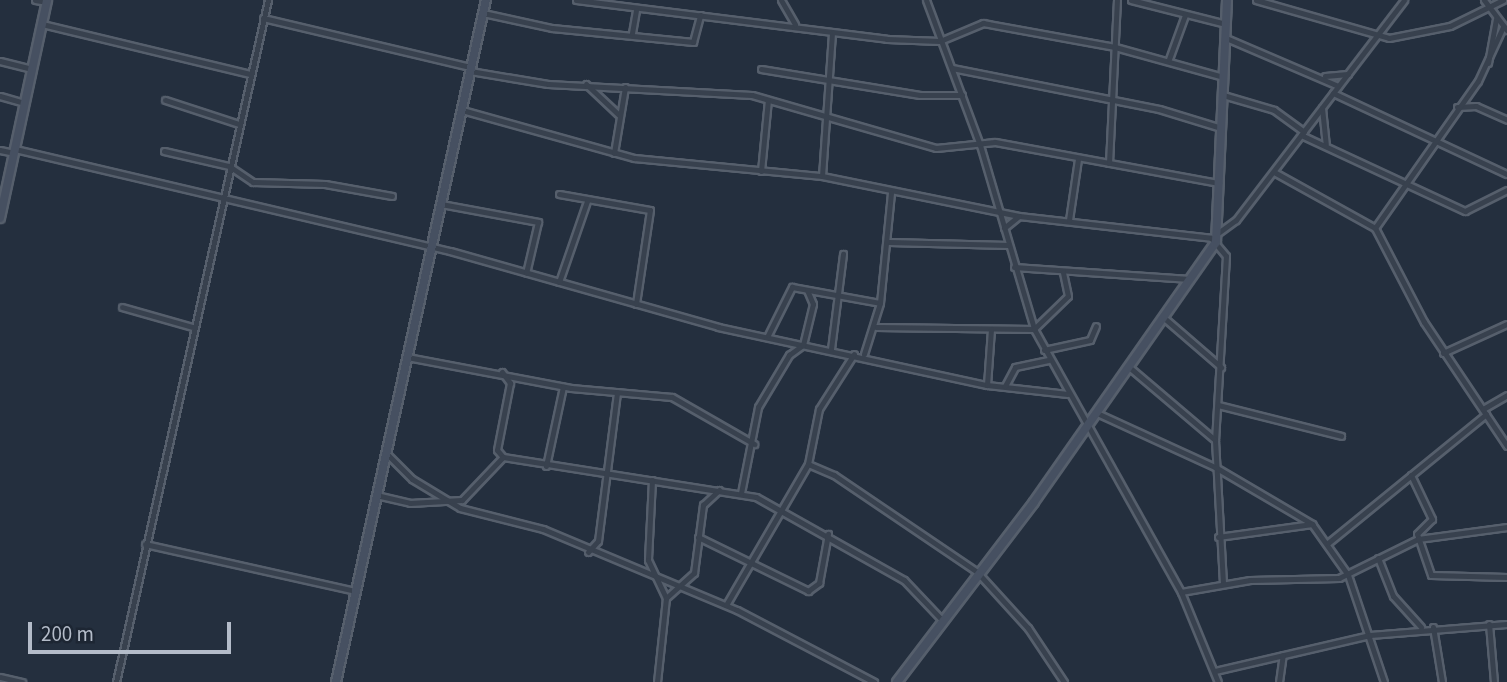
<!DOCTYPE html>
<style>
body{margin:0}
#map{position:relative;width:1507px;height:682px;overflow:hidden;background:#242f3e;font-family:"Source Sans 3",sans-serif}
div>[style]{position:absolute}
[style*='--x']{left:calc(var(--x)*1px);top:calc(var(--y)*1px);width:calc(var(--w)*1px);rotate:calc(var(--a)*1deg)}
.roads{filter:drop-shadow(2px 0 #565f6c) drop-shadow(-2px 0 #565f6c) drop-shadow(0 2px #565f6c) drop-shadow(0 -2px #565f6c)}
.street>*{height:5px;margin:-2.5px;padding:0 2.5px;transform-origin:2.5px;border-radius:2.5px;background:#38414e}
.secondary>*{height:8px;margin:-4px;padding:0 4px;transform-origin:4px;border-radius:4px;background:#465061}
span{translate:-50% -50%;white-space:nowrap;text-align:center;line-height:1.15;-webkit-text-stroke:5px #1d2633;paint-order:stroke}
.scale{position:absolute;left:28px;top:622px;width:203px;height:32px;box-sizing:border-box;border:4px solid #b4bcc9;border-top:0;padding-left:9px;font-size:21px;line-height:24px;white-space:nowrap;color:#b4bcc9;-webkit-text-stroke:5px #1d2633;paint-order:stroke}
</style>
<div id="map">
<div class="roads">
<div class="street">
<div style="--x:35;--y:0;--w:11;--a:10"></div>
<div style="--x:576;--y:0;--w:313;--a:7.1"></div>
<div style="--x:887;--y:39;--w:53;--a:2.2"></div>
<div style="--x:940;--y:41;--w:47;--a:-22.7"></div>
<div style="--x:983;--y:23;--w:134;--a:10.3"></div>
<div style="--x:1115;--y:47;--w:112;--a:15.5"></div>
<div style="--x:781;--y:0;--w:28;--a:60"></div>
<div style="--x:926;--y:0;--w:155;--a:69.6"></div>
<div style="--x:980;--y:145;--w:192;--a:73.6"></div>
<div style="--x:1034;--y:329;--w:301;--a:60.8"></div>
<div style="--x:1181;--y:592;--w:97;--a:67.7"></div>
<div style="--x:1131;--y:0;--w:98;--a:14.2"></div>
<div style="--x:1256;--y:0;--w:138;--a:15.9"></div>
<div style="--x:1389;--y:38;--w:62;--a:-11.1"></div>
<div style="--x:1450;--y:26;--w:59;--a:-26.1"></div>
<div style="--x:1484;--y:0;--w:38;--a:53"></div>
<div style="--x:483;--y:13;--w:71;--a:12.3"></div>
<div style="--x:552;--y:28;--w:142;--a:5.7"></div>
<div style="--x:693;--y:42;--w:28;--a:-75"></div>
<div style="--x:263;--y:18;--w:214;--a:13.3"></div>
<div style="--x:42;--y:24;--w:214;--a:13.5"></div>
<div style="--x:632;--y:33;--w:23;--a:-80"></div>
<div style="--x:1226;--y:38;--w:122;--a:23.2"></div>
<div style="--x:1169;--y:59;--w:47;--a:-70"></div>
<div style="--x:0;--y:61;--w:32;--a:14"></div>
<div style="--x:1488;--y:63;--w:45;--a:-79.7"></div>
<div style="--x:952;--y:68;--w:211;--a:11.2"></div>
<div style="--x:1159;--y:109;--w:65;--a:17"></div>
<div style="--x:761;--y:69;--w:161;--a:9.3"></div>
<div style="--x:920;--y:95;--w:42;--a:0"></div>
<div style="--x:470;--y:71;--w:79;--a:9.5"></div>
<div style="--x:548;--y:84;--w:204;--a:3.1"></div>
<div style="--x:752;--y:95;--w:191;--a:16.1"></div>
<div style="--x:936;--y:148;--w:59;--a:-5.8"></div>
<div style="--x:995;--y:142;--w:228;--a:10.4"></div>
<div style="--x:1325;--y:76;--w:23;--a:-5"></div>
<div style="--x:586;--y:84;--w:45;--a:43.2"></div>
<div style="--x:1333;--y:93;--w:192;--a:25"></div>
<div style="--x:1223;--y:95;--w:53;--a:16.4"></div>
<div style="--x:1274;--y:110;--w:37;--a:36"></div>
<div style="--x:0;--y:96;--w:25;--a:16"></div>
<div style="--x:165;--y:100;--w:78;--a:18"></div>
<div style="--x:1457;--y:107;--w:19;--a:-3"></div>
<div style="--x:1476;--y:106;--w:34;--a:24"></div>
<div style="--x:1322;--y:108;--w:36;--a:84"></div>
<div style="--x:462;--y:110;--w:179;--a:15.6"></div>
<div style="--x:634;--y:158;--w:189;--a:5.5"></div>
<div style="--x:822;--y:176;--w:201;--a:11.5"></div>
<div style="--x:1019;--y:216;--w:193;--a:6.5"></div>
<div style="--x:1211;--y:238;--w:23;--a:50"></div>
<div style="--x:1226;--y:256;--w:184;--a:93.4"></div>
<div style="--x:1215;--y:440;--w:143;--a:86.8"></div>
<div style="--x:1301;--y:135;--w:181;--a:24.9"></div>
<div style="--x:1465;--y:211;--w:47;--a:-26.6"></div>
<div style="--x:15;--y:149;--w:447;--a:13.2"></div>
<div style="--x:450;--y:251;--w:279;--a:15.8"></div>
<div style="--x:718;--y:327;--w:275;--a:12.2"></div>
<div style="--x:987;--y:385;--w:81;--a:6.4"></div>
<div style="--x:0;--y:150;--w:14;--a:12"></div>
<div style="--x:164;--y:151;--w:67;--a:13"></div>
<div style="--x:229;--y:166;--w:29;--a:34"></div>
<div style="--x:253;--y:182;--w:72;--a:1.6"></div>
<div style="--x:325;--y:184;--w:68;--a:10.2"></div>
<div style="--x:614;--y:153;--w:67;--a:-80.5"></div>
<div style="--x:1109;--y:163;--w:163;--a:-87.2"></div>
<div style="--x:761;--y:171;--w:71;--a:-84.4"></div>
<div style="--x:1274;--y:172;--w:115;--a:29"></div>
<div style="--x:1375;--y:228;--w:106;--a:62.5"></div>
<div style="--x:1424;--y:322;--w:149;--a:56.2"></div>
<div style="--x:822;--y:176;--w:143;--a:-86"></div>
<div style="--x:559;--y:194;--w:92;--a:10"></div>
<div style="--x:650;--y:210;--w:95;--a:98.5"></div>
<div style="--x:441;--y:204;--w:99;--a:10.5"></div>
<div style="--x:538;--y:222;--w:52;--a:103.2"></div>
<div style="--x:1069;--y:220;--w:62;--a:-81.6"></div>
<div style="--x:1004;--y:228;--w:19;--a:-39"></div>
<div style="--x:1375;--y:228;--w:179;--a:-55"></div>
<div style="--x:1478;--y:81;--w:60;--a:-65.2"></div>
<div style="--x:1218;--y:233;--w:22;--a:-36"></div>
<div style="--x:1236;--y:220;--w:277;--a:-52.6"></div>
<div style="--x:889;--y:242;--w:119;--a:1.4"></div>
<div style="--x:1014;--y:267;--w:176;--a:3.9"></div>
<div style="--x:559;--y:282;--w:86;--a:-70.9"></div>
<div style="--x:122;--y:307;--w:73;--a:15.9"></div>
<div style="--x:1163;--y:317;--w:77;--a:40.8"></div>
<div style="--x:876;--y:327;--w:158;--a:0.7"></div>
<div style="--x:1034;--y:329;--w:47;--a:-44.1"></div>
<div style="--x:1068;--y:296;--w:24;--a:-102"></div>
<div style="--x:768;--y:335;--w:54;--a:-63.4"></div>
<div style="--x:792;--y:287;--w:89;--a:10.3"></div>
<div style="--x:831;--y:349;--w:96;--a:-82.8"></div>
<div style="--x:1044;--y:350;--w:47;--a:-12.3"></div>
<div style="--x:1090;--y:340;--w:15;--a:-67"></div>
<div style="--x:1443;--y:353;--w:70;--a:-24.4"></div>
<div style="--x:864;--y:354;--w:53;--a:-72.6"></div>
<div style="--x:880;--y:303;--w:111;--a:-84.3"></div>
<div style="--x:407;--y:357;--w:167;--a:10.7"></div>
<div style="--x:571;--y:388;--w:101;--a:5.1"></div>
<div style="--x:672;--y:397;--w:95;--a:29.8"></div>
<div style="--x:1129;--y:367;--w:113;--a:40.3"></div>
<div style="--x:502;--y:372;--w:14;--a:54"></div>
<div style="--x:510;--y:383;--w:68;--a:101"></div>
<div style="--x:497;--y:450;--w:9;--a:49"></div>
<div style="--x:503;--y:457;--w:256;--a:9"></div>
<div style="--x:756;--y:497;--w:170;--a:29.3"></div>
<div style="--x:904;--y:580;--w:55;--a:46.5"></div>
<div style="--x:987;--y:385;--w:56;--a:-85.9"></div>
<div style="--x:1005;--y:386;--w:21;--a:-62"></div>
<div style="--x:1015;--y:367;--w:34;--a:-12"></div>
<div style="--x:1218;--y:405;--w:127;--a:14.1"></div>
<div style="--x:1483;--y:409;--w:28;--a:-30"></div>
<div style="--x:1097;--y:413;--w:130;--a:24.6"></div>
<div style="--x:1215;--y:467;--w:113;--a:30.4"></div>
<div style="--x:1312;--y:524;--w:62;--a:54.8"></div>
<div style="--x:1348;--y:575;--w:113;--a:71.4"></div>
<div style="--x:387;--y:454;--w:35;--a:45"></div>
<div style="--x:412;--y:479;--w:56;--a:31.1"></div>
<div style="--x:460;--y:508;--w:86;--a:14.2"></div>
<div style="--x:543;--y:529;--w:210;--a:22.7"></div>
<div style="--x:737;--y:610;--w:155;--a:27.7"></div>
<div style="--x:808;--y:464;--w:28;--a:23"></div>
<div style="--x:834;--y:475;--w:173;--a:34.1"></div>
<div style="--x:977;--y:572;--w:76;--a:47.7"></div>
<div style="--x:1028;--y:628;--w:65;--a:56.3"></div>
<div style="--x:546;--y:466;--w:81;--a:-77.9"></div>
<div style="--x:1411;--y:475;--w:49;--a:64.5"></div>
<div style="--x:1432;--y:519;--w:21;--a:135"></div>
<div style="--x:1417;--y:534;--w:43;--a:71.1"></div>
<div style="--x:1431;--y:575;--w:76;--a:1.5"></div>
<div style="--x:652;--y:480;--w:80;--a:92.9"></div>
<div style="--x:648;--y:560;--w:42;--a:64.7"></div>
<div style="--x:666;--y:598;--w:84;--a:96.1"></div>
<div style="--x:741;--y:493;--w:88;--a:-78.8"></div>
<div style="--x:758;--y:407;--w:61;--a:-59.2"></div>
<div style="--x:789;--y:355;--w:17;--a:-36"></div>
<div style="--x:803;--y:345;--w:42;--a:-76.3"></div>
<div style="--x:813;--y:304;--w:15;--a:-113"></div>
<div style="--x:376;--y:495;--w:35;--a:13"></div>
<div style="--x:410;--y:503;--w:52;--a:-3.3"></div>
<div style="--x:462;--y:500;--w:59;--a:-46.4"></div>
<div style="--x:698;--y:537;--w:123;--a:26.1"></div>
<div style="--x:808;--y:591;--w:14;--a:-36"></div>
<div style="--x:819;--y:583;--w:50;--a:-79.6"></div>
<div style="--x:1218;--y:537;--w:95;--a:-7.9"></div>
<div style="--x:1328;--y:543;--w:204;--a:-39.2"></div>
<div style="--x:145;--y:544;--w:216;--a:12.6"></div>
<div style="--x:588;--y:552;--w:15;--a:-48"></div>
<div style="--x:598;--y:541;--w:150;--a:-82.7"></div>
<div style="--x:1378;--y:558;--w:41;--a:68.5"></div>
<div style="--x:1393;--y:596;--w:42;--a:47.9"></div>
<div style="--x:1181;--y:592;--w:70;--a:-9.9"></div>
<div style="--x:1250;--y:580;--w:89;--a:-1.3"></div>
<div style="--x:1339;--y:578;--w:88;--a:-26.3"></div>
<div style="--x:1418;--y:539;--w:90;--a:-7.7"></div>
<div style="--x:666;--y:598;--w:38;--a:-42"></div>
<div style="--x:694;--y:573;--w:69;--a:-82.5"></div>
<div style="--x:703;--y:505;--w:22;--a:-43"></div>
<div style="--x:726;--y:605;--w:163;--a:-59.8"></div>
<div style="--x:808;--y:464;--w:56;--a:-78.7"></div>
<div style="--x:819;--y:409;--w:65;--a:-57.5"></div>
<div style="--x:1489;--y:624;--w:58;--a:85.1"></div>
<div style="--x:1433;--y:627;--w:56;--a:80.7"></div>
<div style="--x:1215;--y:671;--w:159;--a:-13.1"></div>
<div style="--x:1370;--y:635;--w:137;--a:-4.6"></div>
<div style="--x:0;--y:677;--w:23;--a:13"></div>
<div style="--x:116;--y:682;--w:699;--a:-77.44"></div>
<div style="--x:1279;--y:682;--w:27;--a:-82"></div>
</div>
<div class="secondary">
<div style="--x:0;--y:218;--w:223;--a:-77.8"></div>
<div style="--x:336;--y:682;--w:698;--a:-77.6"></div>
<div style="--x:897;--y:682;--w:226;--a:-52.7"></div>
<div style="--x:1034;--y:502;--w:317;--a:-55"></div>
<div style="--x:1216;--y:242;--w:242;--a:-87.4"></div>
</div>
</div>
<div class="scale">200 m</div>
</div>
